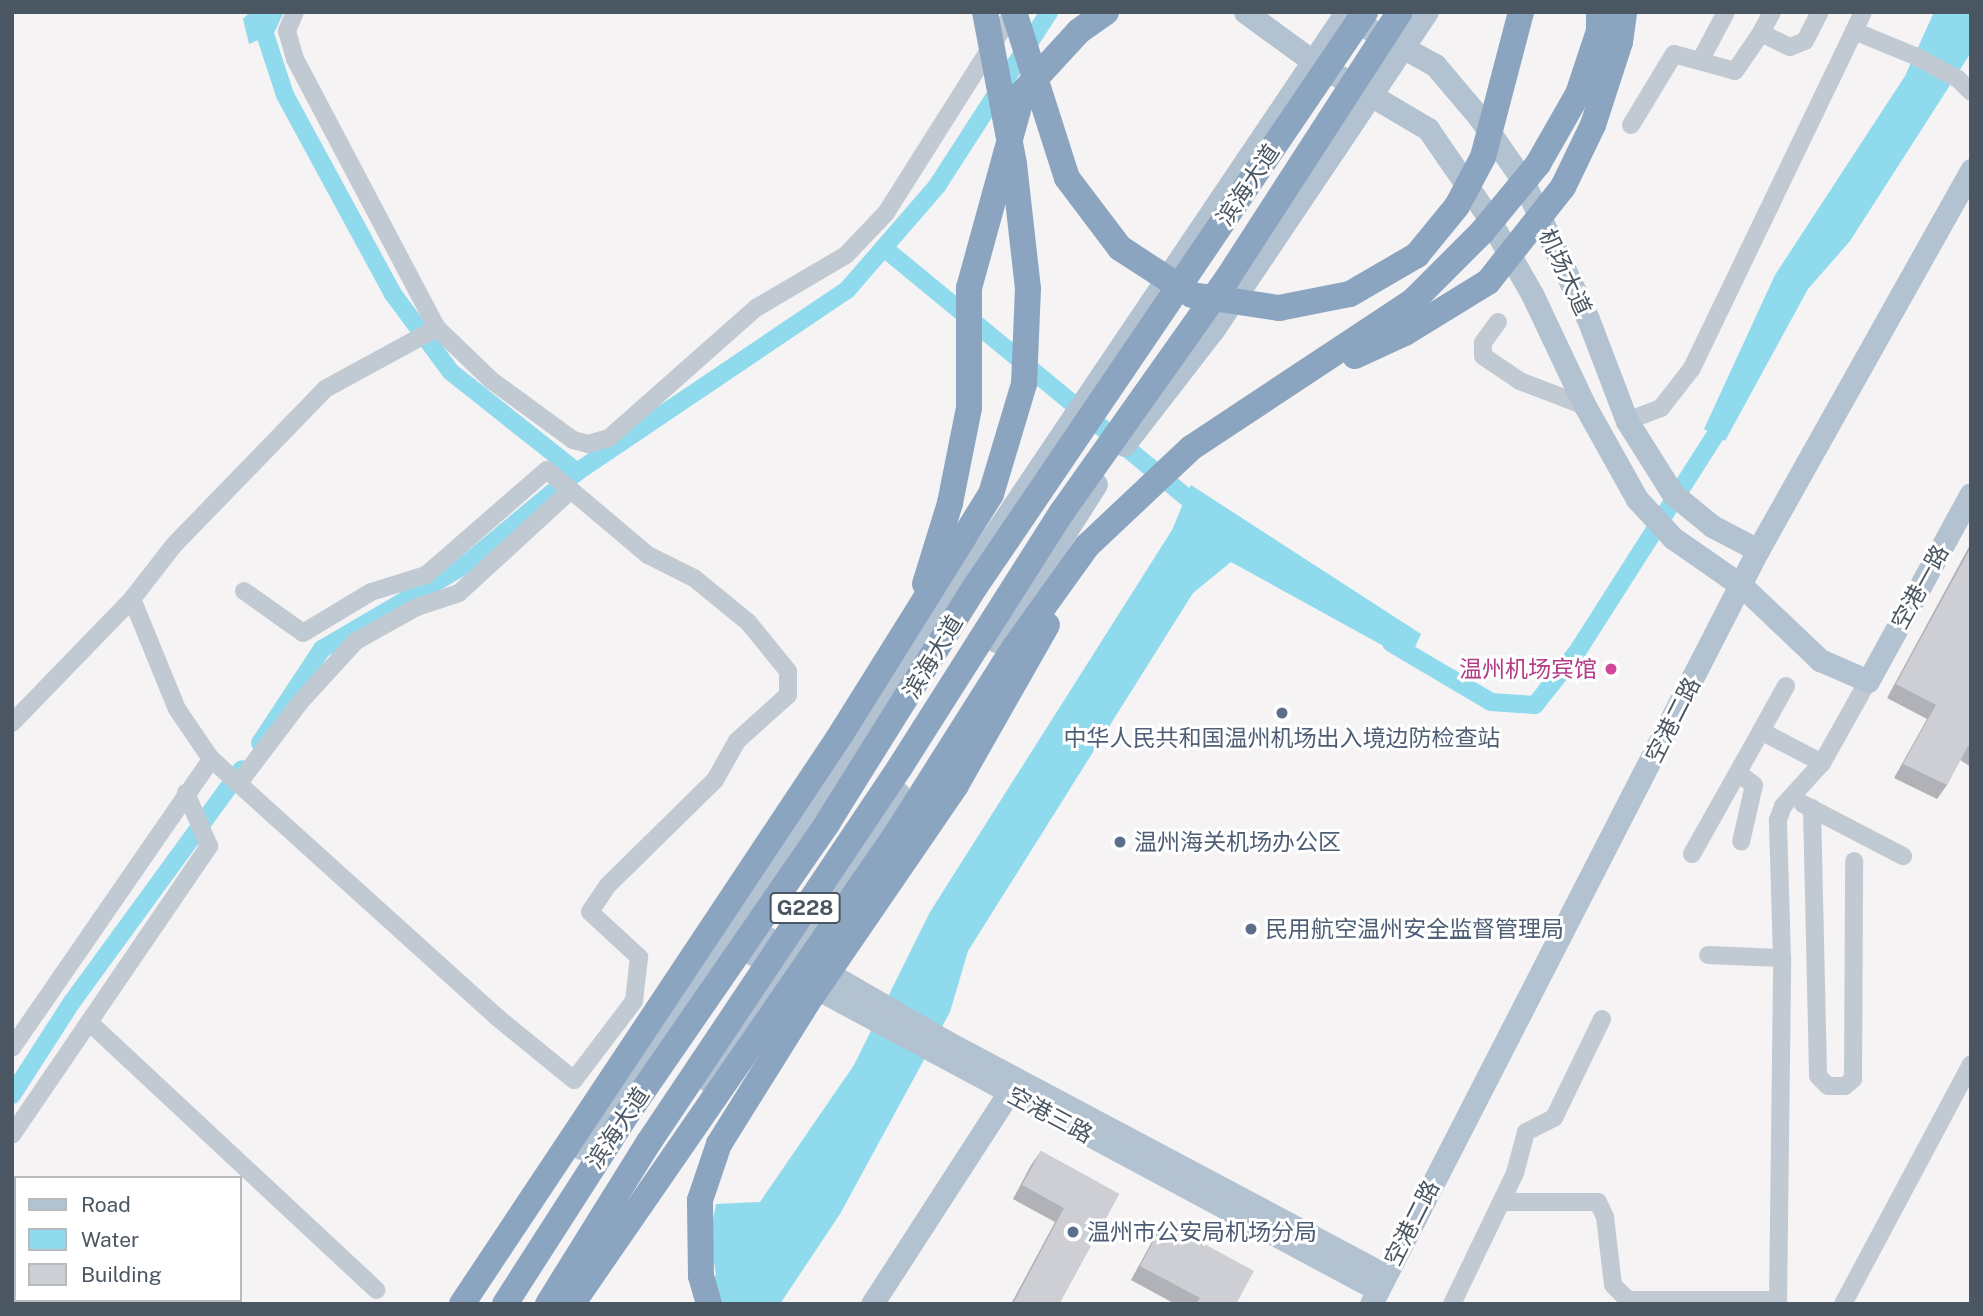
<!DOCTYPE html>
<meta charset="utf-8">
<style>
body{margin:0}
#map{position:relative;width:1983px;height:1316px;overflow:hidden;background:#f5f3f3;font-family:"Public Sans","Noto Sans SC",sans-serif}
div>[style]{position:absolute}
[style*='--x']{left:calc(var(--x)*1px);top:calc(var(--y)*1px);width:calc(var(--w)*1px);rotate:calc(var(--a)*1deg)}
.water>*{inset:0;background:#90daee}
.canal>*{height:18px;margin:-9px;padding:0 9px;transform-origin:9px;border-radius:9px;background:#90daee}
.minor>*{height:18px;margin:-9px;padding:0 9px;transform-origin:9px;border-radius:9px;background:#c1cad2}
.major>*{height:23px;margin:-11.5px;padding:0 11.5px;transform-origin:11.5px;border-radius:11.5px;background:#b3c2d1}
.highway>*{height:26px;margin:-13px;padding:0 13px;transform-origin:13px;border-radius:13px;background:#8ba5c1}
.wall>*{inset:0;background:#b0b2b7}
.building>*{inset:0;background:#cdcfd5}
.dots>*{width:19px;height:19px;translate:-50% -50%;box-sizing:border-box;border:4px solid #fff;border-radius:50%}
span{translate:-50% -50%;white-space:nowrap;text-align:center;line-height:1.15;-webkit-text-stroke:6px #fff;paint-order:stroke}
.shield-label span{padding:2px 5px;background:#fff;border:2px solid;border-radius:5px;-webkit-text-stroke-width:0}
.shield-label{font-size:21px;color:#4a5661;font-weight:700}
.street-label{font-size:23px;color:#4a5661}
.hotel-label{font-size:23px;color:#b23c85}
.right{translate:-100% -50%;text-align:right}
.service-label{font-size:23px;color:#4e5e75}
.left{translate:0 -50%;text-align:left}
.frame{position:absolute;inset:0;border:14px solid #4a5661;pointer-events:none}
.legend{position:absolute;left:14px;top:1176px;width:228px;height:126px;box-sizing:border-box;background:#fff;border:2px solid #b7bbc0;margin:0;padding:9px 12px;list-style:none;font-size:21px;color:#4a5661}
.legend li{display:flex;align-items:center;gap:14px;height:35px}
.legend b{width:35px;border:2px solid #b7bbc0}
</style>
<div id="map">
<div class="water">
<div style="clip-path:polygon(250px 12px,284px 12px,274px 33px,249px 44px,243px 19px)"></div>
<div style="clip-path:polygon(1934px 12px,1971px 12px,1970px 54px,1850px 241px,1808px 289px,1725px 441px,1704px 429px,1775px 275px,1905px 76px)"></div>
<div style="clip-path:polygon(1191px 485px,1421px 634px,1409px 660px,1231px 562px,1193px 593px,968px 951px,950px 1012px,840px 1214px,780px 1304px,697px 1304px,716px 1275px,710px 1235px,716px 1204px,760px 1202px,854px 1065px,930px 912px,1172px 530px)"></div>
</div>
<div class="canal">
<div style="--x:268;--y:12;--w:17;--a:107"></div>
<div style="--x:263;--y:28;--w:71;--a:71.8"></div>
<div style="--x:285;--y:95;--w:226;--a:61.5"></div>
<div style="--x:393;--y:294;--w:97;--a:53.4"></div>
<div style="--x:451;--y:372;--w:161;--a:38.4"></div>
<div style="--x:884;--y:248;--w:412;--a:39.5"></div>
<div style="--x:1391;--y:643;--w:116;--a:30.5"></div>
<div style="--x:1491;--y:702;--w:44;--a:3.9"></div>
<div style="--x:1535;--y:705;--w:68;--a:-51.6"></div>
<div style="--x:1577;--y:652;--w:268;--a:-57.5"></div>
<div style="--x:260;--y:743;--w:113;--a:-56.6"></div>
<div style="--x:322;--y:649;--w:166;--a:-30.4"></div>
<div style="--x:465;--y:565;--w:146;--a:-39.7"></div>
<div style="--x:577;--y:472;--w:326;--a:-34"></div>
<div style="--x:847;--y:290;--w:138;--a:-49.1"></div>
<div style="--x:937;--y:186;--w:207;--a:-57.2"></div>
<div style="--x:12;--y:1095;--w:111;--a:-57.2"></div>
<div style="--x:72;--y:1002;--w:288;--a:-53.9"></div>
</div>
<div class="minor">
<div style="--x:295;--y:12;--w:21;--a:113"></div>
<div style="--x:287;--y:31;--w:29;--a:74"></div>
<div style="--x:295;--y:59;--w:304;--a:62.2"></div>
<div style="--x:437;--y:328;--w:75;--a:43.9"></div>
<div style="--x:491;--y:380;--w:102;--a:36.2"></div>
<div style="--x:573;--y:440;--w:16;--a:15"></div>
<div style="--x:588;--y:444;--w:22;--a:-16"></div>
<div style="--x:609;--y:438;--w:196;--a:-41.5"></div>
<div style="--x:756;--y:308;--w:104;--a:-30.5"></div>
<div style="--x:846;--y:255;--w:58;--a:-46.4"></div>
<div style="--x:886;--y:213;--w:238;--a:-57.7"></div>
<div style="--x:1772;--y:12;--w:24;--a:118"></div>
<div style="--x:1761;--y:33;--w:32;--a:26"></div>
<div style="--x:1790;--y:47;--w:16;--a:-22"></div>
<div style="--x:1805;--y:41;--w:33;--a:-63"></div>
<div style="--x:1863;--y:12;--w:21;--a:115"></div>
<div style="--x:1854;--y:31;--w:66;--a:22.3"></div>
<div style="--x:1915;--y:56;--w:49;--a:28.1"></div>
<div style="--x:1958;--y:79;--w:18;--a:45"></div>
<div style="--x:1700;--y:61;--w:55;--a:-62"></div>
<div style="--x:1631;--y:125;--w:83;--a:-58.8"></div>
<div style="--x:1674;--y:54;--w:63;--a:15.6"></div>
<div style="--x:1735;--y:71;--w:46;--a:-55.6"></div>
<div style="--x:1498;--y:322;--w:26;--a:126"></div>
<div style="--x:1483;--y:343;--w:13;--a:90"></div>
<div style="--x:1483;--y:356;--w:45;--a:34"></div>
<div style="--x:1520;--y:381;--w:70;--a:21"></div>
<div style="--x:1627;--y:421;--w:36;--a:-21"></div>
<div style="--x:1661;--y:408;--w:51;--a:-52.2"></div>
<div style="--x:1692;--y:368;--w:374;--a:-64.3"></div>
<div style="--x:244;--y:591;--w:72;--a:35.4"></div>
<div style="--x:303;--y:633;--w:79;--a:-31.1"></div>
<div style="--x:371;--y:592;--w:58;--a:-17.2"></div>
<div style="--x:426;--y:575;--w:160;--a:-41"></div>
<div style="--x:547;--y:470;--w:132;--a:40.1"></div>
<div style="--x:648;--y:555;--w:51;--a:26.6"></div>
<div style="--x:694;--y:578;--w:70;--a:39.2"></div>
<div style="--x:748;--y:622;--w:63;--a:50.8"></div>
<div style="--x:788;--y:671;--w:24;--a:90"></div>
<div style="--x:788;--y:695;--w:69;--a:138"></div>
<div style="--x:737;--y:741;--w:45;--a:119.4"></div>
<div style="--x:715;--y:780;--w:150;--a:135.5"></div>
<div style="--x:608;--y:885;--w:32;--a:124"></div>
<div style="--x:590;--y:912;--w:67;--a:42.6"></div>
<div style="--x:639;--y:957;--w:44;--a:96.5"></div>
<div style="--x:634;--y:1001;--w:99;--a:127.2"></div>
<div style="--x:574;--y:1080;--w:98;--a:-140.8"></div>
<div style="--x:498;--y:1018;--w:387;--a:-137.9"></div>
<div style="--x:211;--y:759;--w:60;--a:-124.2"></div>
<div style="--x:177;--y:709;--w:119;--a:-112.2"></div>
<div style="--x:132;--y:599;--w:68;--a:-52.1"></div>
<div style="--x:174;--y:545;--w:217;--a:-45.9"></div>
<div style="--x:325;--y:389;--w:128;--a:-28.6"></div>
<div style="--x:1786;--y:686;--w:51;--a:119.1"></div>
<div style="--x:1761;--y:731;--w:69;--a:27.7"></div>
<div style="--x:12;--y:723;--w:173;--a:-45.9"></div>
<div style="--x:1738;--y:773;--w:20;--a:37"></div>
<div style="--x:1754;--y:785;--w:58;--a:102.8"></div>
<div style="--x:238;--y:784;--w:104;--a:-52.8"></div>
<div style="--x:301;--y:701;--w:81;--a:-47.5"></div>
<div style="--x:356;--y:641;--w:70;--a:-29.1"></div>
<div style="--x:417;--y:607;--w:44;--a:-18.4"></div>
<div style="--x:459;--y:593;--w:152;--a:-42.6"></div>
<div style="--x:1803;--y:804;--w:113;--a:27.5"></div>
<div style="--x:1812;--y:808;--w:268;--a:88.7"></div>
<div style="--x:1818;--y:1076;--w:14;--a:45"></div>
<div style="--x:1828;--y:1086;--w:17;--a:0"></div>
<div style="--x:1845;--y:1086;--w:11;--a:-41"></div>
<div style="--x:1853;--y:1079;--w:218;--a:-89.7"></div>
<div style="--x:1692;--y:854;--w:141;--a:-60.7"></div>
<div style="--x:1708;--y:955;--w:74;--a:2.3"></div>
<div style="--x:89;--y:1022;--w:393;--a:43"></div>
<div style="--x:12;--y:1048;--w:351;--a:-55.4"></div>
<div style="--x:12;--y:1135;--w:350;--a:-55.7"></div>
<div style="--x:209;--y:846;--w:58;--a:-113.5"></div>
<div style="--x:1502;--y:1202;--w:96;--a:0"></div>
<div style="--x:1598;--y:1202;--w:17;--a:65"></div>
<div style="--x:1605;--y:1217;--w:68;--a:83.3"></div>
<div style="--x:1613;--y:1285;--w:21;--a:45"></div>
<div style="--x:1628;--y:1300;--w:150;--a:0"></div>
<div style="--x:12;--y:1245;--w:5;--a:37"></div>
<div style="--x:70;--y:1300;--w:5;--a:53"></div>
<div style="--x:1452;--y:1304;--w:145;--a:-64.3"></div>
<div style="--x:1515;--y:1173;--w:42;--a:-75"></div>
<div style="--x:1526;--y:1132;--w:31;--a:-27"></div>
<div style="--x:1554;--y:1118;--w:110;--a:-64.1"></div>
<div style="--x:1778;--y:1304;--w:346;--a:-89.3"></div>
<div style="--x:1782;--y:958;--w:138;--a:-91.7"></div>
<div style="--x:1778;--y:820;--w:15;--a:-70"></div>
<div style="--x:1783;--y:806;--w:58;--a:-47.8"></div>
<div style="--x:1822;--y:763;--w:94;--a:-60.7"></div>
<div style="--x:1843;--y:1304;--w:272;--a:-61.9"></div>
</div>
<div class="major">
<div style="--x:1245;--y:12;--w:82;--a:36"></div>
<div style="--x:1311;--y:60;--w:136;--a:30.5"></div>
<div style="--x:1428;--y:129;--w:101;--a:55.5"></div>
<div style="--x:1485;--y:212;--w:95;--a:60.2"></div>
<div style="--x:1532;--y:294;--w:124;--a:64.7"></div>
<div style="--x:1585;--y:406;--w:107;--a:60.8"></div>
<div style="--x:1637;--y:499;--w:53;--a:47.3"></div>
<div style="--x:1673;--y:538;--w:84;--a:34.8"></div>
<div style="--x:1742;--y:586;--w:108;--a:43.5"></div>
<div style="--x:1820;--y:660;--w:52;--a:23.6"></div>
<div style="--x:1868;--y:681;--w:213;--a:-61.2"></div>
<div style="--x:1344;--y:15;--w:104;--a:28.8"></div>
<div style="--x:1435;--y:65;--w:68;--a:49.8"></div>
<div style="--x:1479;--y:117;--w:75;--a:55.3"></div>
<div style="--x:1522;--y:179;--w:155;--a:64.8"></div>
<div style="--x:1588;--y:319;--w:109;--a:69.1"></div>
<div style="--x:1627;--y:421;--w:86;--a:57.8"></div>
<div style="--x:1673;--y:494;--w:50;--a:39.4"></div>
<div style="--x:1712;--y:526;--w:52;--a:27.6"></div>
<div style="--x:1124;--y:445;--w:145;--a:-52.3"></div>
<div style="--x:1213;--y:330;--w:383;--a:-56.1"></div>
<div style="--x:996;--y:641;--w:186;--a:-57.5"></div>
<div style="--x:740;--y:922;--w:237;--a:30.1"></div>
<div style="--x:945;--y:1041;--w:498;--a:28"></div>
<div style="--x:727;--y:940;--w:739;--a:28.26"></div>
<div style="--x:710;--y:1082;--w:345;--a:-57"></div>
<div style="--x:581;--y:1148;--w:1370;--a:-56.04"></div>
<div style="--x:872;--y:1304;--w:267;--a:-57.1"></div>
<div style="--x:1371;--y:1304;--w:848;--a:-62.83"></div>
<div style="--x:1758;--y:550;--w:436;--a:-60.7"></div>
</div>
<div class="highway">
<div style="--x:1014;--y:12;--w:174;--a:72.3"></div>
<div style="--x:1067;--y:178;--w:88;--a:52.9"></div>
<div style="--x:1120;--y:248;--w:86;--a:33.1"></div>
<div style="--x:1192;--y:295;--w:88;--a:8.5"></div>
<div style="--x:1279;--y:308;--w:72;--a:-11.2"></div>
<div style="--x:1350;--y:294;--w:78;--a:-30.2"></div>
<div style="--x:1417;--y:255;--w:63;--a:-50.8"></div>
<div style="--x:1457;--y:206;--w:55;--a:-62"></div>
<div style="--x:1483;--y:157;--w:150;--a:-75.3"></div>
<div style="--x:1355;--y:356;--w:55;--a:-24.7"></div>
<div style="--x:1405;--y:333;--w:97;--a:-31.6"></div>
<div style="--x:1488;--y:282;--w:121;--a:-51.7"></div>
<div style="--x:1563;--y:187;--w:69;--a:-64.2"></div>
<div style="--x:1593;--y:125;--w:87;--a:-72"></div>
<div style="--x:1620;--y:42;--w:30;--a:-82"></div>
<div style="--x:925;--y:584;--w:85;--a:-72.8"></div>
<div style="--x:950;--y:503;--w:97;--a:-78.7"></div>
<div style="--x:969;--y:408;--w:120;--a:-90"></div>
<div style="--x:969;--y:288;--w:203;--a:-74.6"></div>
<div style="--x:1023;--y:92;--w:83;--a:-47.4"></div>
<div style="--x:1079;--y:31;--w:33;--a:-35"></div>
<div style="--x:462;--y:1304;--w:685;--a:-56.38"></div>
<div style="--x:841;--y:734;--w:283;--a:-58"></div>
<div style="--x:991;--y:494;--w:115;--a:-73.3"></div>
<div style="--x:1024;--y:384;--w:95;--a:-87.6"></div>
<div style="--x:1028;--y:289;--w:126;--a:-96.4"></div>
<div style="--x:1014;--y:164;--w:155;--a:-100.8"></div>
<div style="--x:505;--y:1304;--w:229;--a:-57.3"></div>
<div style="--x:629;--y:1111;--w:351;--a:-55.4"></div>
<div style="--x:828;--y:822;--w:277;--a:-58"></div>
<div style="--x:975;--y:587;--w:695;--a:-55.85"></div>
<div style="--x:548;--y:1304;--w:191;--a:-58.1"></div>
<div style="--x:649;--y:1142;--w:451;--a:-56.2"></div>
<div style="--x:900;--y:767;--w:302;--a:-57.6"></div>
<div style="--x:1062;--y:512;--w:286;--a:-54.7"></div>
<div style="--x:1227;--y:279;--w:318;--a:-57.1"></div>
<div style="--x:572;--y:1304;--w:569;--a:-55.39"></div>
<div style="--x:895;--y:836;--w:222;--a:-57.7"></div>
<div style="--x:1014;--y:648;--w:125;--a:-54.4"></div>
<div style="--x:1087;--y:546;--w:143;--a:-43.3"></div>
<div style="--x:1191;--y:448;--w:266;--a:-33.5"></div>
<div style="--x:1413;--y:301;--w:98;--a:-45"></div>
<div style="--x:1482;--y:232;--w:88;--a:-50.5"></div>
<div style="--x:1538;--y:164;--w:81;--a:-60.3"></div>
<div style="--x:1578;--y:94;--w:66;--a:-71.6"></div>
<div style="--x:1599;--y:31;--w:19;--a:-90"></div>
<div style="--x:709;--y:1304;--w:29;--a:-106"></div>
<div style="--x:701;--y:1276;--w:76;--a:-90.8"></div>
<div style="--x:700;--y:1200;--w:59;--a:-71.3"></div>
<div style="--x:719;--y:1144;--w:166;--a:-58"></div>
<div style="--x:807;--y:1003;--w:264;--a:-55.6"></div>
<div style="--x:956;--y:785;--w:184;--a:-60.4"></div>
</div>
<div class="wall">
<div style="clip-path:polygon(1971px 543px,1971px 767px,1960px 760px,1947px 785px,1937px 799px,1894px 778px,1927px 719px,1887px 698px)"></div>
<div style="clip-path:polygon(1041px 1151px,1119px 1194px,1059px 1304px,1011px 1304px,1055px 1222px,1013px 1199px,1031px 1165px)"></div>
<div style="clip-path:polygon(1164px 1222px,1236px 1304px,1175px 1304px,1131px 1280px,1155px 1236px)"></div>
</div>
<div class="building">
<div style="clip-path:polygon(1971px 547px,1971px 747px,1968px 746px,1947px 785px,1903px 764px,1936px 705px,1896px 684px)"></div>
<div style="clip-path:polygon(1041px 1151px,1119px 1194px,1059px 1304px,1013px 1304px,1064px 1208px,1022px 1185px)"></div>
<div style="clip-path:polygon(1164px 1222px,1254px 1271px,1236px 1304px,1196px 1304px,1200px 1298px,1140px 1266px)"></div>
</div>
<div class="dots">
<div style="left:1611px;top:669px;background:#d1479c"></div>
<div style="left:1282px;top:713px;background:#5c6f8a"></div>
<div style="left:1120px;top:842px;background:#5c6f8a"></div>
<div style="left:1251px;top:929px;background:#5c6f8a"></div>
<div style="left:1073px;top:1232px;background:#5c6f8a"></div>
</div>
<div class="shield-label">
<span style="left:805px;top:908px">G228</span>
</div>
<div class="street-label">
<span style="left:1248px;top:185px;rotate:-56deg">滨海大道</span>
<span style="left:1565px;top:272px;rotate:65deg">机场大道</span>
<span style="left:1920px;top:587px;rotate:-61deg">空港一路</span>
<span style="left:933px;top:657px;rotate:-59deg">滨海大道</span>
<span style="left:1673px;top:720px;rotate:-63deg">空港二路</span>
<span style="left:1050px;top:1115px;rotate:28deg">空港三路</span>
<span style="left:618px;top:1128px;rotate:-56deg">滨海大道</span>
<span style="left:1412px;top:1223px;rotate:-63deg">空港二路</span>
</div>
<div class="hotel-label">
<span class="right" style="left:1597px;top:669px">温州机场宾馆</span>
</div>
<div class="service-label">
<span style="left:1282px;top:738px">中华人民共和国温州机场出入境边防检查站</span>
<span class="left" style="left:1134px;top:842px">温州海关机场办公区</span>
<span class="left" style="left:1265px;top:929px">民用航空温州安全监督管理局</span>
<span class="left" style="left:1087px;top:1232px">温州市公安局机场分局</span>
</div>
<div class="frame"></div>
<ul class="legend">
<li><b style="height:9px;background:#b3c2d1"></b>Road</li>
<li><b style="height:19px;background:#90daee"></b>Water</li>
<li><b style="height:19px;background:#cdcfd5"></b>Building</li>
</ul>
</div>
